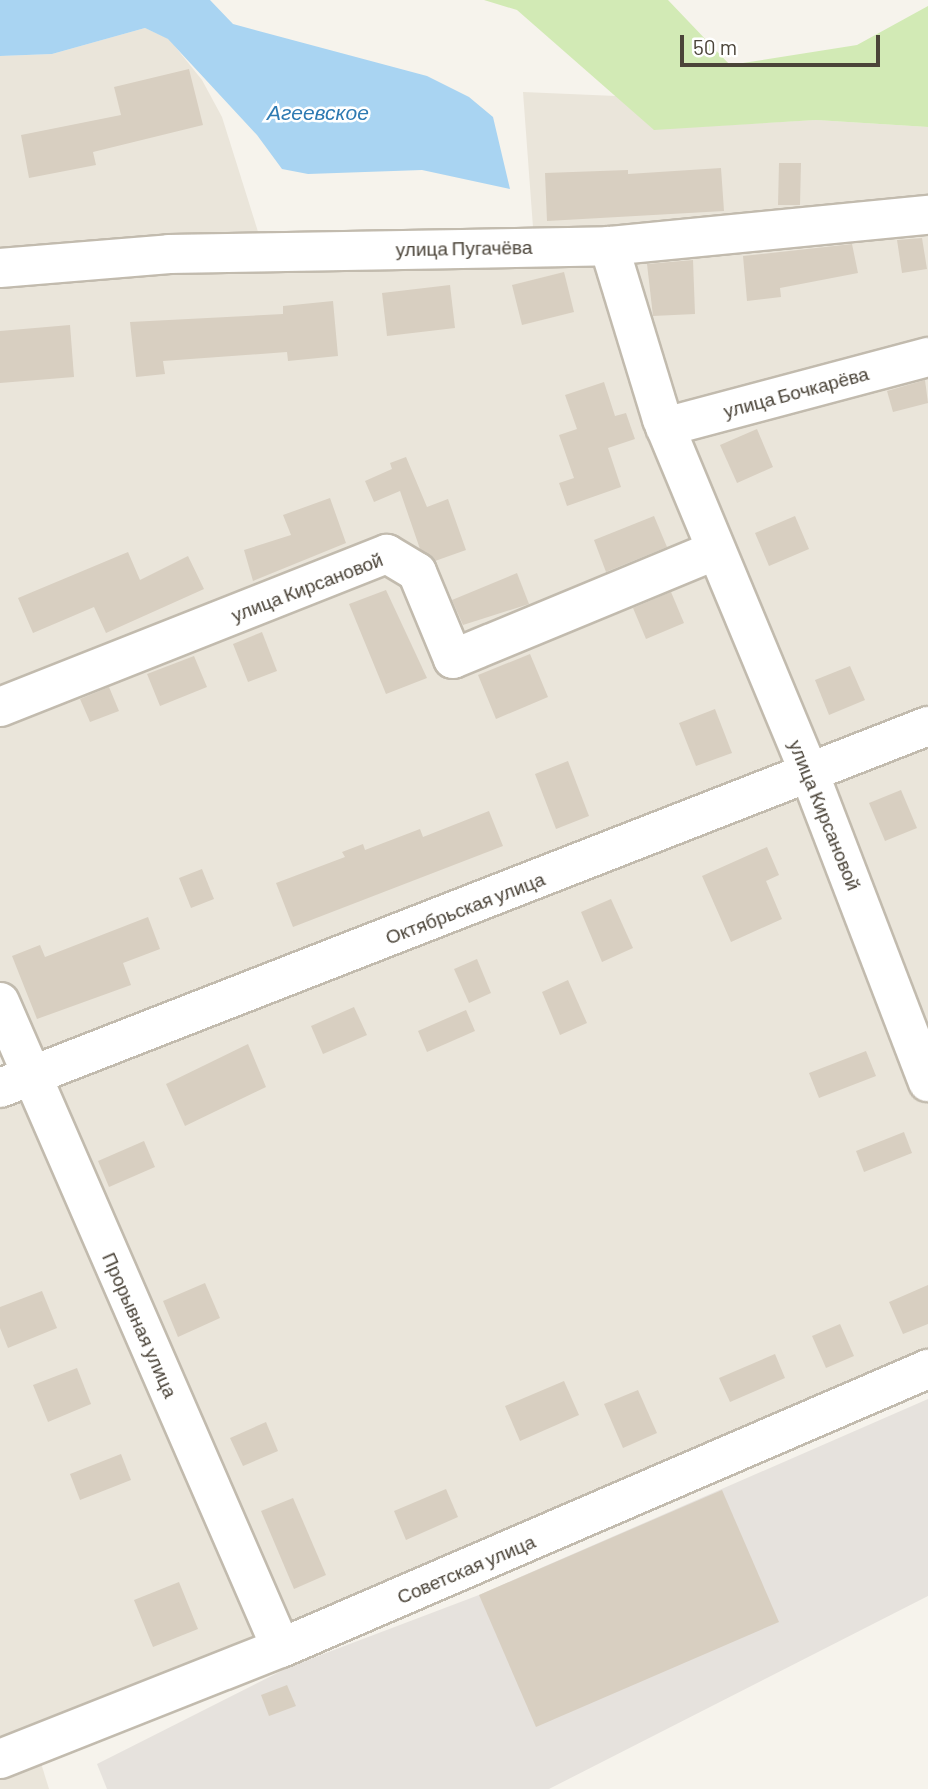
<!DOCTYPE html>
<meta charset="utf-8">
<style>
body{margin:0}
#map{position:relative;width:928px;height:1789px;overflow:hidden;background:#f6f3ec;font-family:Barlow,sans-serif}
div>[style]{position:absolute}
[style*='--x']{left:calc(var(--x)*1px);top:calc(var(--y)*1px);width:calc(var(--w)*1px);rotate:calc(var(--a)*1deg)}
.residential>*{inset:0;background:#eae5da}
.industrial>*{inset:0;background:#e6e2dd}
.green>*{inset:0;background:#d2eab5}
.water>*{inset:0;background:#a9d4f2}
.building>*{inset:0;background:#d8cfc1}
.roads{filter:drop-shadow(2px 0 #c2bbae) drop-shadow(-2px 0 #c2bbae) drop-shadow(0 2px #c2bbae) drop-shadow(0 -2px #c2bbae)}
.minor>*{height:38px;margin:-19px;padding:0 19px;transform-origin:19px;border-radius:19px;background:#fff}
span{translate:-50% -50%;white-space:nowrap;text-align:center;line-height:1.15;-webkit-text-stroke:5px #fff;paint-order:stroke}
.street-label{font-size:19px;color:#4b4439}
.water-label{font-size:21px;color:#2e7ab2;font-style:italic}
.scale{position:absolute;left:680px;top:35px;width:200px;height:32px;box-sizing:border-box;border:4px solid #4b4439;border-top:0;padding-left:9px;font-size:21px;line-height:24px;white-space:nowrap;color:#4b4439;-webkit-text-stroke:5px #fff;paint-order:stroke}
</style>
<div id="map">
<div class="residential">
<div style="clip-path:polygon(145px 28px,169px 39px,202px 80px,222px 117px,260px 238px,0 259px,0 56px,52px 54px)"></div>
<div style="clip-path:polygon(523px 92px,616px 96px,654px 129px,816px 120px,928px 127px,928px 209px,534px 241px)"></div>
<div style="clip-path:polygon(928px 220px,928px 353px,667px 422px,616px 250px)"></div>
<div style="clip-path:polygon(604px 251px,708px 550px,455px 654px,387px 549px,0 702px,0 278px)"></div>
<div style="clip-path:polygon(928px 360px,928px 720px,813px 769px,669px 428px)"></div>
<div style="clip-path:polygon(711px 558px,804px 772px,33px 1070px,0 989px,0 711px,387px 560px,451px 667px)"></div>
<div style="clip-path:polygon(928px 731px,928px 1063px,818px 776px)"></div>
<div style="clip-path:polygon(807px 783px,928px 1102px,928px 1359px,285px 1640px,39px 1081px)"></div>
<div style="clip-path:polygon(29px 1086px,274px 1644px,0 1752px,0 1097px)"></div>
<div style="clip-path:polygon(40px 1760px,49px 1789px,0 1789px,0 1775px)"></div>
</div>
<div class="industrial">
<div style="clip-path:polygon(928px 1399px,928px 1596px,549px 1789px,107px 1789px,97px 1764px,289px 1667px,479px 1595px)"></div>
</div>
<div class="green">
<div style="clip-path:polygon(484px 0,668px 0,730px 65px,857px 45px,928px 6px,928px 127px,816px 120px,654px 130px,517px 10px)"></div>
</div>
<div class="water">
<div style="clip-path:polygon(0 0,210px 0,233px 24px,427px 76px,469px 97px,493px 117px,510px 189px,422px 170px,308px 174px,282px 169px,257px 135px,168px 39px,145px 28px,52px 54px,0 56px)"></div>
</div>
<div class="building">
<div style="clip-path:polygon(189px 69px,203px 125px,93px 152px,96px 165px,29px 178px,21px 135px,121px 115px,114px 87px)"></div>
<div style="clip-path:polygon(779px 163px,801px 163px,800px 205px,778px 205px)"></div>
<div style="clip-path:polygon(721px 168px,724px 211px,547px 221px,545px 173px,628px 170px,628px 174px)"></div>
<div style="clip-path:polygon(922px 238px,927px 269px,902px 273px,897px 240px)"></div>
<div style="clip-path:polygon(852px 244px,858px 273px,780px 288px,781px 297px,747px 301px,743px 256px)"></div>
<div style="clip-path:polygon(693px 260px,695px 314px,653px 316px,647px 264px)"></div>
<div style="clip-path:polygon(564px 272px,574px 312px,522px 325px,512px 285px)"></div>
<div style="clip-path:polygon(450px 285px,455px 328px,387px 336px,382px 293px)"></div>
<div style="clip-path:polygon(333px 301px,338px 356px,288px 361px,287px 352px,163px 361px,165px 374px,136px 377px,130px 322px,283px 314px,283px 306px)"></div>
<div style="clip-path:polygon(70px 325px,74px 377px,0 383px,0 331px)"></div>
<div style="clip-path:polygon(925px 380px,928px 403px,893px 412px,887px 391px)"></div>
<div style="clip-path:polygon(604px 382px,615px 416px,626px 413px,635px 439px,608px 448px,621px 487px,567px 506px,559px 483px,574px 478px,559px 435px,577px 429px,565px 395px)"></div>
<div style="clip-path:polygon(757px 429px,773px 467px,737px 483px,720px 445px)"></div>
<div style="clip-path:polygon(406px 457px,427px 507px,448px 499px,466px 550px,435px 561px,420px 549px,400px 491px,374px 502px,365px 481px,392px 469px,390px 463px)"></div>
<div style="clip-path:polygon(330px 498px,346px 543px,253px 581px,244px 550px,291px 535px,283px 515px)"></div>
<div style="clip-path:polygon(654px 516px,667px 547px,606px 572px,594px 540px)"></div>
<div style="clip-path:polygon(795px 516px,809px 549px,769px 566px,755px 533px)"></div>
<div style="clip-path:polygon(128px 552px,140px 580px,188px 556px,204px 589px,106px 633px,94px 607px,33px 633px,18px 598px)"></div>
<div style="clip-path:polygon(517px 573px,529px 604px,463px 625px,452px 600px)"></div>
<div style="clip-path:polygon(386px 590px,427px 678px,386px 694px,349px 604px)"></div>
<div style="clip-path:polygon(671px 592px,684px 623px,646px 639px,633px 608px)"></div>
<div style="clip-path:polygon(262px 632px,277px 671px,248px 682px,233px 644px)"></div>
<div style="clip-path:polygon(530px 654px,548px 697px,496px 719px,478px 675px)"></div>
<div style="clip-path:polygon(194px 656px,207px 687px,160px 706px,147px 674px)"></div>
<div style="clip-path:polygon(850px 666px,865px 700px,829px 715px,815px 680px)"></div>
<div style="clip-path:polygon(109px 687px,119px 711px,90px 722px,80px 699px)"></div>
<div style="clip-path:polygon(715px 709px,732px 753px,696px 766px,679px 723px)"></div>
<div style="clip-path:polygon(568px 761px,589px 816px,556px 829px,535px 774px)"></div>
<div style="clip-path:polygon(901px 790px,917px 828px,885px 841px,869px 803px)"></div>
<div style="clip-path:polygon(489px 811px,503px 846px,293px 927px,276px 883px,345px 857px,342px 852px,363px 844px,365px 850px,420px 829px,423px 837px)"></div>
<div style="clip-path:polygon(767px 847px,779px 875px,766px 881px,782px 919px,731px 942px,702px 876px)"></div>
<div style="clip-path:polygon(202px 869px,214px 899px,191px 908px,179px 878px)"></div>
<div style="clip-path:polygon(611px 899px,633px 948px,602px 962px,581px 912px)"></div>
<div style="clip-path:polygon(148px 917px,160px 949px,123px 963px,131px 985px,37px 1019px,12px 956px,40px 945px,45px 957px)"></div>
<div style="clip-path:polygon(477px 959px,491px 993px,469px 1003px,454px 969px)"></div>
<div style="clip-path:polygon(568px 980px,587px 1023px,560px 1035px,542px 992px)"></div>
<div style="clip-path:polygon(354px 1007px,367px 1035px,323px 1054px,311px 1026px)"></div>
<div style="clip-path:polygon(466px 1010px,475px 1031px,427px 1052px,418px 1031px)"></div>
<div style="clip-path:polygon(248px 1044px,266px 1087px,185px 1126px,166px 1084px)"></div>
<div style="clip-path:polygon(866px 1051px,876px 1076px,819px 1098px,809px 1073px)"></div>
<div style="clip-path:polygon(904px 1132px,912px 1153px,864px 1172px,856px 1151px)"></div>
<div style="clip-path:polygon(144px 1141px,155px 1167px,109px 1187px,98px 1161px)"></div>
<div style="clip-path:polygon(205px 1283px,220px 1318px,178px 1337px,163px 1301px)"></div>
<div style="clip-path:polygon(928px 1285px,928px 1324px,903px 1334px,889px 1302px)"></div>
<div style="clip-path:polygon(42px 1291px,57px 1328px,8px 1348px,0 1328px,0 1307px)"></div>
<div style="clip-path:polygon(840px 1324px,854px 1356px,826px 1368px,812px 1336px)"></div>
<div style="clip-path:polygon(775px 1354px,785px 1378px,730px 1402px,719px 1378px)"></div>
<div style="clip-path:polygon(77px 1368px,91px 1404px,48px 1422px,33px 1385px)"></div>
<div style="clip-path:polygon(564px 1381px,579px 1415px,520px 1441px,505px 1406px)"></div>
<div style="clip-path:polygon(638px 1390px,657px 1433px,623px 1448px,604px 1404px)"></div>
<div style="clip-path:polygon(266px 1422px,278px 1451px,243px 1466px,230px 1438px)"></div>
<div style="clip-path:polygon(121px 1454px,131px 1480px,80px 1500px,70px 1474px)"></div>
<div style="clip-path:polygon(446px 1489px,458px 1517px,406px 1540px,394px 1511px)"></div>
<div style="clip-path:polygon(722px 1490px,779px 1622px,536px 1727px,479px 1595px)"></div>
<div style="clip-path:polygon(293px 1498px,326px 1575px,294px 1589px,261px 1511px)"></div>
<div style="clip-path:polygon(179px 1582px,198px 1629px,153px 1647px,134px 1600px)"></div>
<div style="clip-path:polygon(287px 1685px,296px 1706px,269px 1716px,261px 1695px)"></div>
</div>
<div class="roads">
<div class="minor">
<div style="--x:609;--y:246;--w:181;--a:73"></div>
<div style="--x:662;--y:419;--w:386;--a:67.4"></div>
<div style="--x:810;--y:775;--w:329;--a:69"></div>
<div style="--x:0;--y:268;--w:170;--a:-4.7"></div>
<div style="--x:169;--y:254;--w:440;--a:-1"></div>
<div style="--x:609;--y:246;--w:321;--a:-5.6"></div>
<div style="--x:665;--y:427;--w:272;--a:-14.9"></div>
<div style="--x:0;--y:707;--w:416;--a:-21.6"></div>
<div style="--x:387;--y:554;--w:35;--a:31"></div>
<div style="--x:417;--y:572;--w:94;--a:67.5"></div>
<div style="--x:453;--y:659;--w:282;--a:-22.5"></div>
<div style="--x:0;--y:1002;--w:704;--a:66.49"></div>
<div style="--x:0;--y:1088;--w:996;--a:-21.31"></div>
<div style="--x:0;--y:1759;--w:302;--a:-21.6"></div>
<div style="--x:281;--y:1648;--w:705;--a:-23.33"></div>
</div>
</div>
<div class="street-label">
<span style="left:464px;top:248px;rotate:-1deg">улица Пугачёва</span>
<span style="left:796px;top:392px;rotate:-15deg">улица Бочкарёва</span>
<span style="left:307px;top:587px;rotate:-21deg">улица Кирсановой</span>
<span style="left:825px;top:815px;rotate:68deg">улица Кирсановой</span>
<span style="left:465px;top:908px;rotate:-21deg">Октябрьская улица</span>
<span style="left:140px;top:1325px;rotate:66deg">Прорывная улица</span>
<span style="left:466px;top:1569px;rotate:-23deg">Советская улица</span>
</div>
<div class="water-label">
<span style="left:318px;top:112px">Агеевское</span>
</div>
<div class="scale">50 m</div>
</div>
